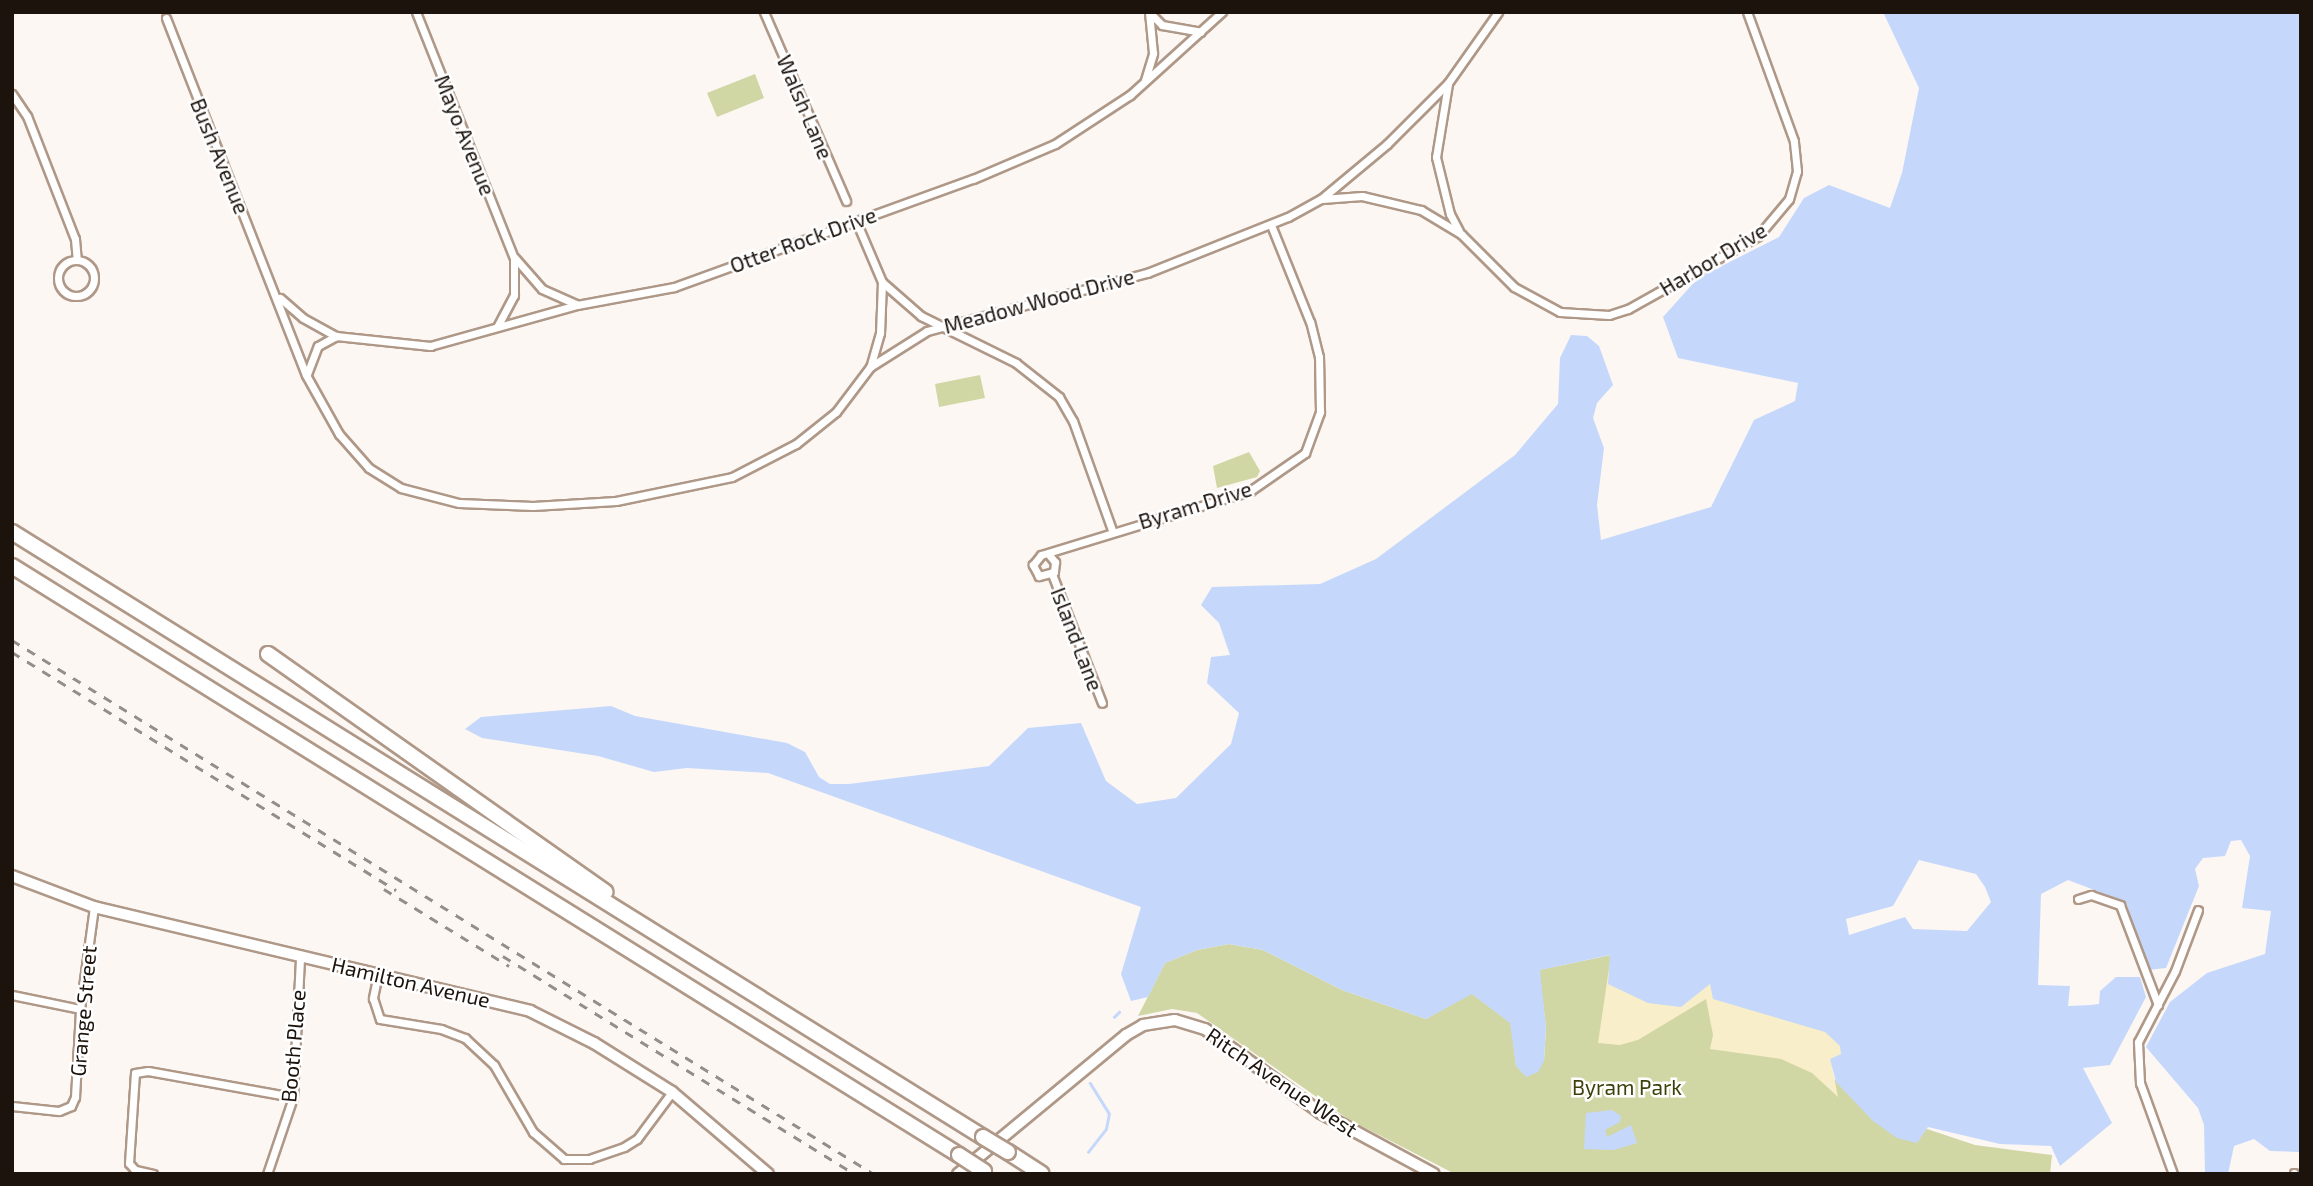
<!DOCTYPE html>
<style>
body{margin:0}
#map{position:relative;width:2313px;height:1186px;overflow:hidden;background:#fcf7f3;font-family:"Exo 2",sans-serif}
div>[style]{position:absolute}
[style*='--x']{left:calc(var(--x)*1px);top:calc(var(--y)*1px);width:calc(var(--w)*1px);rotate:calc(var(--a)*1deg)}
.green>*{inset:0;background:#d1d6a5}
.sand>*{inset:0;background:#f8eec9}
.water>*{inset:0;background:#c5d8fc}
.stream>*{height:2.5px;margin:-1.25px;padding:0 1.25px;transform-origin:1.25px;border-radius:1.25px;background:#c5d8fc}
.roads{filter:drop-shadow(2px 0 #af9887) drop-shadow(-2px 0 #af9887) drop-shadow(0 2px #af9887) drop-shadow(0 -2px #af9887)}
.street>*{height:7px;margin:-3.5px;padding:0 3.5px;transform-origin:3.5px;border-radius:3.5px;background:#fff}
.street>.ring{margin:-3.5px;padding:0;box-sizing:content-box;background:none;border:7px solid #fff;border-radius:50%}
.secondary>*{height:10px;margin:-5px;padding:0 5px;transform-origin:5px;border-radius:5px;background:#fff}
.highway>*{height:14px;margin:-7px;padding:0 7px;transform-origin:7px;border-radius:7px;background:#fff}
.rail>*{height:2.5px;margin-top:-1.25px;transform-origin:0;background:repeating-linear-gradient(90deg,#948d88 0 9px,transparent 0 18px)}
.bridges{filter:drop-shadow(2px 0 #af9887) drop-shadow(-2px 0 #af9887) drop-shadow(0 2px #af9887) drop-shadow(0 -2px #af9887)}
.highway-bridge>*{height:14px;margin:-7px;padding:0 7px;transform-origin:7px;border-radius:7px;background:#fff}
span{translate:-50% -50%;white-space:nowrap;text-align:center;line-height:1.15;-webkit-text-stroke:5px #fff;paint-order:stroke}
.street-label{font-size:21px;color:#1b130c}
.park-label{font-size:21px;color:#3e400a}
.frame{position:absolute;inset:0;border:14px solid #1b130c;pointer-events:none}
</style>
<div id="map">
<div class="green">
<div style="clip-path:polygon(755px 74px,764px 98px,717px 117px,707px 93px)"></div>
<div style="clip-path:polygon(980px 375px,985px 398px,939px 407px,935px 384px)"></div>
<div style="clip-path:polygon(1249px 452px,1260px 471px,1257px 477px,1217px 488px,1213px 466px)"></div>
<div style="clip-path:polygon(1229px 944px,1263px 950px,1342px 990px,1426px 1019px,1471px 993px,1511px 1023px,1516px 1066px,1544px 1061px,1546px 1028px,1539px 970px,1611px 955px,1710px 983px,1728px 1002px,1897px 1125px,1927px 1129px,1975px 1145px,2052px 1155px,2050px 1174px,1455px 1174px,1348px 1119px,1197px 1013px,1172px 1009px,1138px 1016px,1165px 963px,1197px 950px)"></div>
</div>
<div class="sand">
<div style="clip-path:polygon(1611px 955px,1685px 970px,1852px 1041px,1832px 1067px,1838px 1097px,1812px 1073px,1781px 1059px,1710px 1049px,1713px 1035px,1706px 999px,1638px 1040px,1620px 1045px,1598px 1043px)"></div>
</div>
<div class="water">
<div style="clip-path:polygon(evenodd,1883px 12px,2301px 12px,2301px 1161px,2299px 1152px,2270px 1151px,2254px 1139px,2234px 1146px,2228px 1174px,2205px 1174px,2204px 1125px,2198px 1108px,2146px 1047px,2170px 1002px,2207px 973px,2265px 954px,2271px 911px,2242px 908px,2250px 856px,2241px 840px,2231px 841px,2225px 856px,2203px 858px,2195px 869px,2199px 886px,2166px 968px,2148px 970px,2126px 902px,2068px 880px,2041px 894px,2038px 985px,2070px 986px,2068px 1006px,2091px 1005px,2099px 1004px,2100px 991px,2116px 977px,2140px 977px,2146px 997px,2110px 1065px,2083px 1068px,2112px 1123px,2060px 1166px,2051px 1146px,2000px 1144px,1928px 1127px,1917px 1143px,1897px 1138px,1873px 1121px,1836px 1082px,1830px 1059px,1841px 1054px,1840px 1046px,1825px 1032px,1713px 999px,1710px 984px,1681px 1007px,1648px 1003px,1608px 984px,1610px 955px,1540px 970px,1546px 1028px,1544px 1061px,1538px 1072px,1526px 1077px,1516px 1066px,1510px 1023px,1472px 994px,1426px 1019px,1342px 990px,1263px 950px,1229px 944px,1197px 950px,1165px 963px,1148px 997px,1131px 1001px,1121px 974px,1141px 907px,768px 773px,687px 768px,654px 772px,598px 756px,482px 738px,465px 729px,481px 717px,611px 706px,635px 716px,787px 743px,805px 752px,819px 777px,830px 784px,849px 784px,989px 766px,1028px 728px,1081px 723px,1106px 781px,1137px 804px,1176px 798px,1231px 744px,1239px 713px,1207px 683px,1211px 657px,1230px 655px,1219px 623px,1201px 605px,1212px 587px,1320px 584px,1376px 559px,1515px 455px,1558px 404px,1560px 358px,1571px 335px,1587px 336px,1599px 346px,1613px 385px,1597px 403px,1593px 418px,1604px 448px,1597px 505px,1601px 540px,1711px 507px,1754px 420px,1795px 401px,1798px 383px,1678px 358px,1663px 317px,1698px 278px,1779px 237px,1804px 198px,1829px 185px,1890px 208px,1902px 173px,1919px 88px,1883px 12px,1919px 860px,1976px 874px,1985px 887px,1991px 902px,1967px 931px,1913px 929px,1905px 917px,1849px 935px,1846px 919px,1893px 906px,1919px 860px)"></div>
<div style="clip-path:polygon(1612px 1110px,1621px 1116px,1620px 1122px,1605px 1130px,1607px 1137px,1631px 1125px,1637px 1143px,1614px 1150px,1584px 1149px,1586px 1113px)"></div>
</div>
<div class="stream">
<div style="--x:1114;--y:1017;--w:7;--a:-45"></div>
<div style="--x:1088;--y:1152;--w:29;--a:-52"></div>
<div style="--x:1106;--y:1129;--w:15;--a:-79"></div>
<div style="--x:1109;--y:1114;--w:36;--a:-122"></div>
</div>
<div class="roads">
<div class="street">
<div style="--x:416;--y:12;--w:265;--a:68.3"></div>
<div style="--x:514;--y:258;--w:37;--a:90"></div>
<div style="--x:514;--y:295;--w:36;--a:118"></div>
<div style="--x:764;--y:12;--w:206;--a:66.5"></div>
<div style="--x:1150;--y:13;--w:17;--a:45"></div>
<div style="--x:1162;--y:25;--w:39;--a:10"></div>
<div style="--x:166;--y:18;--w:383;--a:68.6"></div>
<div style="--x:306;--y:375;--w:68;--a:60.8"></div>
<div style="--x:339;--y:434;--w:45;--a:48.6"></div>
<div style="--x:369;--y:468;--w:38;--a:32"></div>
<div style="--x:401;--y:488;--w:60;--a:14.5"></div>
<div style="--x:459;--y:503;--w:74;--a:2.3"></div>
<div style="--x:533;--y:506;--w:83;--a:-3.4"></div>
<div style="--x:616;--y:501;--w:118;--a:-11.7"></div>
<div style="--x:732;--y:477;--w:72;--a:-27.3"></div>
<div style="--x:796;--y:444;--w:51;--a:-38.7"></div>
<div style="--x:836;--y:412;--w:56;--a:-52.9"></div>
<div style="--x:870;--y:367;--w:67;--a:-32.3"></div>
<div style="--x:927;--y:331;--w:228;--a:-14.8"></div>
<div style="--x:1147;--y:273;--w:152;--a:-21.7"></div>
<div style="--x:1288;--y:217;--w:38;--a:-29"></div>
<div style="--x:1321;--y:199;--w:86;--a:-39.8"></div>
<div style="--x:1387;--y:144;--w:86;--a:-45"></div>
<div style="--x:1448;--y:83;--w:87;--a:-54.8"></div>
<div style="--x:1145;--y:80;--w:28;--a:-73"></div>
<div style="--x:1153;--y:53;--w:41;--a:-95.6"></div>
<div style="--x:1448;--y:84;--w:74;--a:99.3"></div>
<div style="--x:1436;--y:157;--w:59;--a:76.2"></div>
<div style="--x:1450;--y:214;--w:19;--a:62"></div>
<div style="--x:12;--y:94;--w:27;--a:56"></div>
<div style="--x:27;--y:116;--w:132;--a:68.7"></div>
<div style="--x:75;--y:239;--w:21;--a:85"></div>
<div style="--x:1322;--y:199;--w:40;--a:-4.3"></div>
<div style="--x:1362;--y:196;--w:61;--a:13.3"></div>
<div style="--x:1421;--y:210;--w:47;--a:31"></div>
<div style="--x:1461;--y:234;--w:75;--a:45"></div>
<div style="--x:1514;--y:287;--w:52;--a:28.5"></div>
<div style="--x:1560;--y:312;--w:49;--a:3.5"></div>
<div style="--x:1609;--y:315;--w:20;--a:-18"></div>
<div style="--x:1628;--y:309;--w:149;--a:-29.3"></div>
<div style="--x:1758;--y:236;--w:48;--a:-50"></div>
<div style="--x:1789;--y:199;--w:29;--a:-74"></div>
<div style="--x:1797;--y:171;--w:30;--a:-96"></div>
<div style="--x:1794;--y:141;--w:137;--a:-110"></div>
<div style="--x:856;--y:221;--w:66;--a:66.9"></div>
<div style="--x:882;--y:282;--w:51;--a:92.2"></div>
<div style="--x:880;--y:333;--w:35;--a:106"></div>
<div style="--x:515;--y:258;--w:41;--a:48.9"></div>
<div style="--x:542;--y:289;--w:37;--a:24"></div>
<div class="ring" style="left:58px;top:260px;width:29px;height:29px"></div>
<div style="--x:882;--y:282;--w:52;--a:41.1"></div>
<div style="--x:921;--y:316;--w:106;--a:26.3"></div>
<div style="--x:1016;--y:363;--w:55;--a:38.3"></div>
<div style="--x:1059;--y:397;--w:28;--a:60"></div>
<div style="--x:1073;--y:421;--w:116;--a:70.3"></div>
<div style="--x:280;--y:298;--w:30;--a:41"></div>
<div style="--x:303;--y:318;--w:38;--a:29"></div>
<div style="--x:336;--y:336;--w:95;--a:6.1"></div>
<div style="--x:430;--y:346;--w:153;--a:-15.6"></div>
<div style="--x:577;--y:305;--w:99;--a:-10.5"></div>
<div style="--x:674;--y:287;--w:318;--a:-19.9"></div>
<div style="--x:973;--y:179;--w:89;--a:-23.1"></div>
<div style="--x:1055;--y:144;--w:90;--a:-33.2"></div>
<div style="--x:1130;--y:95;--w:124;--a:-42.1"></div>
<div style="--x:307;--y:374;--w:30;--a:-69"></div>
<div style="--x:318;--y:346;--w:21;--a:-29"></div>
<div style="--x:1050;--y:556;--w:8;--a:50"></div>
<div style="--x:1055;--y:562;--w:10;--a:96"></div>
<div style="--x:1054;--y:572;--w:16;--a:165"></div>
<div style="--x:1039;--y:576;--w:13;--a:-119"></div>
<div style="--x:1033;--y:565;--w:13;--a:-51"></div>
<div style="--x:1041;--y:555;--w:219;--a:-17"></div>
<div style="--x:1250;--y:491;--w:67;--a:-34.6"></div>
<div style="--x:1305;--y:453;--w:44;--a:-69.9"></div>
<div style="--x:1320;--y:412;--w:55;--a:-91"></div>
<div style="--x:1319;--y:357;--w:36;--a:-104"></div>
<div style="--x:1310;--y:322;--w:105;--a:-111.9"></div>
<div style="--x:1052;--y:574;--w:138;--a:68.8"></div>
<div style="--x:2078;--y:899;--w:14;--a:-17"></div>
<div style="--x:2091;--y:895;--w:31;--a:19"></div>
<div style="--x:2120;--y:905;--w:107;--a:69.2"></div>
<div style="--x:378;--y:974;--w:25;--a:102"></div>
<div style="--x:373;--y:998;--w:22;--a:72"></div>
<div style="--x:380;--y:1019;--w:62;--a:9.3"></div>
<div style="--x:441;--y:1029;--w:26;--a:21"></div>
<div style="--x:465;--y:1038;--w:40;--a:43"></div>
<div style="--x:494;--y:1065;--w:78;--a:59.8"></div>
<div style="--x:533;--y:1132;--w:41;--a:41.1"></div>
<div style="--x:564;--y:1159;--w:25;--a:0"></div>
<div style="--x:589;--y:1159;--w:37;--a:-19"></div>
<div style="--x:624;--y:1147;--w:15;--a:-32"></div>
<div style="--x:637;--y:1139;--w:59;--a:-53.3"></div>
<div style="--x:12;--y:995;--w:69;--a:11.6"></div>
<div style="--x:12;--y:1106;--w:47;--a:6.1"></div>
<div style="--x:59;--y:1111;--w:13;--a:-23"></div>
<div style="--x:71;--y:1106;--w:10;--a:-66"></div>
<div style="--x:75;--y:1097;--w:88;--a:-86.7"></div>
<div style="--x:80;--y:1009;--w:103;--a:-82.2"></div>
<div style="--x:2294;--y:1173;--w:1;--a:90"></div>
<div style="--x:153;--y:1174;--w:18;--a:-167"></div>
<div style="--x:135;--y:1170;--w:9;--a:-131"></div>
<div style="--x:129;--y:1163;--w:90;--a:-86.2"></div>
<div style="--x:135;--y:1073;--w:13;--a:-9"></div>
<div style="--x:148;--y:1071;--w:147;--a:10.2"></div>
<div style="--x:267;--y:1174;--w:81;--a:-71.3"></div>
<div style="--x:293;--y:1097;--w:140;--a:-87.1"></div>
<div style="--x:2173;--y:1174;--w:97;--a:-109.9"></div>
<div style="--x:2140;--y:1083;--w:41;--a:-92.8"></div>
<div style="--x:2138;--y:1042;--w:80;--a:-62.5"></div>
<div style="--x:2175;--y:971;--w:65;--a:-69.3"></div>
</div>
<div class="secondary">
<div style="--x:12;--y:876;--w:88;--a:20.7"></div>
<div style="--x:94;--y:907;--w:448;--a:13.4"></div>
<div style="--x:530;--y:1011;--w:72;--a:26.6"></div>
<div style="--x:594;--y:1043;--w:92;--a:32.1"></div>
<div style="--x:672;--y:1092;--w:126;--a:40.5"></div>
<div style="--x:958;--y:1174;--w:218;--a:-39.6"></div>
<div style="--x:1126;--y:1035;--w:20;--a:-30"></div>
<div style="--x:1143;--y:1025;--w:32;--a:-9"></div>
<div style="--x:1175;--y:1020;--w:31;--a:17"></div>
<div style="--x:1205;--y:1029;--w:143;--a:35.9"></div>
<div style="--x:1321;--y:1113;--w:128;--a:28.4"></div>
</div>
<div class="highway">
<div style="--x:12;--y:532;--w:1144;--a:31.93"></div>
<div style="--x:12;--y:566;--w:1115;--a:31.88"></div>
<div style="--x:268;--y:654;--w:413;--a:35.2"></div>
<div style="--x:1008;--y:1152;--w:40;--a:32.9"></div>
</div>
</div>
<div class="rail">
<div style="--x:12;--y:640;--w:1014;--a:31.78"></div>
<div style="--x:12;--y:652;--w:452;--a:31.8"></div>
<div style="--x:384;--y:889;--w:147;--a:31.6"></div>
<div style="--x:503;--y:956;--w:413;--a:31.8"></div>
</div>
<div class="bridges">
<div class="highway-bridge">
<div style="--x:983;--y:1137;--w:29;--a:31"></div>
<div style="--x:959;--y:1155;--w:30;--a:33"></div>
</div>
</div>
<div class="street-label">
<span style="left:805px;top:107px;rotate:67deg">Walsh Lane</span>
<span style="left:465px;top:135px;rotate:68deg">Mayo Avenue</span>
<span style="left:220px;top:156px;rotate:68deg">Bush Avenue</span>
<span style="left:803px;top:240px;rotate:-20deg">Otter Rock Drive</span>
<span style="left:1713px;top:259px;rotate:-31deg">Harbor Drive</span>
<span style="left:1039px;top:301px;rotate:-15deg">Meadow Wood Drive</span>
<span style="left:1195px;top:505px;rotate:-17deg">Byram Drive</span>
<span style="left:1077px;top:639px;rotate:69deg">Island Lane</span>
<span style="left:411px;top:982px;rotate:13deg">Hamilton Avenue</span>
<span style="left:83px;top:1011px;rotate:-85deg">Grange Street</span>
<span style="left:293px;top:1046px;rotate:-85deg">Booth Place</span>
<span style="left:1282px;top:1082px;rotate:34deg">Ritch Avenue West</span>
</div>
<div class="park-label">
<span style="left:1627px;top:1087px">Byram Park</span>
</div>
<div class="frame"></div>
</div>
